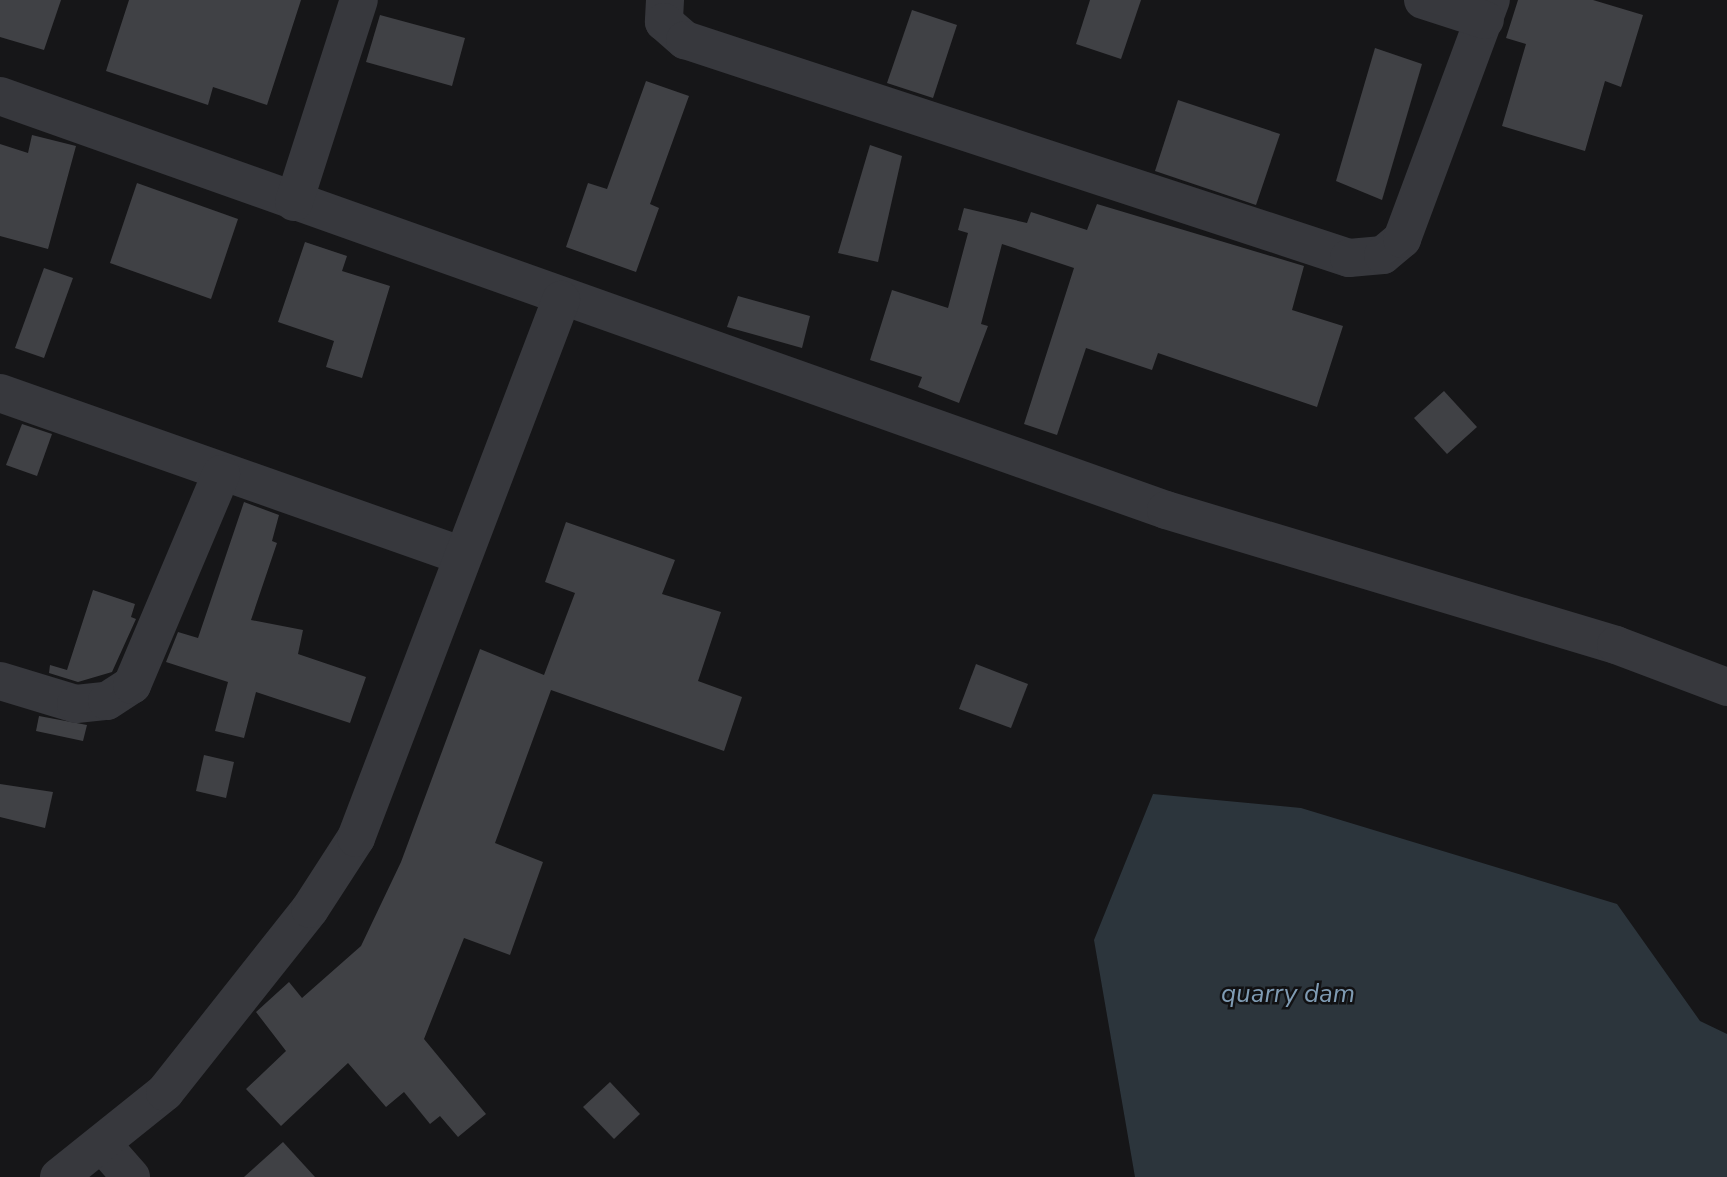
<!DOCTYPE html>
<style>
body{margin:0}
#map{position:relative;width:1727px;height:1177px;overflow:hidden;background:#161618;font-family:"Nunito Sans",sans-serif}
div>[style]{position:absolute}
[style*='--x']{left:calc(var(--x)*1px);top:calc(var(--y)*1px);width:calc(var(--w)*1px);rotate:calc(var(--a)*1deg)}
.water>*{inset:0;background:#2c353c}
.building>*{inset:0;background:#404145}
.minor>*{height:38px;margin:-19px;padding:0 19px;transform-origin:19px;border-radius:19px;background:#37383d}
span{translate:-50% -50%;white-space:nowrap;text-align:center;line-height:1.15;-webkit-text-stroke:5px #111113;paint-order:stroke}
.water-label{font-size:26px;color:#7f9bb3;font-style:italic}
</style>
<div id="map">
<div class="water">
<div style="clip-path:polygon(1153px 794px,1301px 808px,1617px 904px,1700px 1021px,1727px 1034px,1727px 1177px,1135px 1177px,1094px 940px)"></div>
</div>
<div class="building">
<div style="clip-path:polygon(0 0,61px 0,44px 50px,0 37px)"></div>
<div style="clip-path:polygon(129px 0,301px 0,267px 105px,213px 87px,208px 105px,106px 71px)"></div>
<div style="clip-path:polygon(1090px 0,1141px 0,1121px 59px,1076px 44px)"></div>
<div style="clip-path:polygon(1518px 0,1593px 0,1643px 15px,1621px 87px,1605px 81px,1585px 151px,1502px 126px,1526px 44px,1506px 38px)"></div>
<div style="clip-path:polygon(912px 10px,957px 25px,933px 98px,887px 83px)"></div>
<div style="clip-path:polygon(380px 15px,465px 38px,452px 86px,366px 62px)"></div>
<div style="clip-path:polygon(1375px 48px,1422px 64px,1382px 200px,1336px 181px)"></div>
<div style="clip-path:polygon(646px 81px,689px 96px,650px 204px,659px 208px,636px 272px,566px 247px,588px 183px,607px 189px)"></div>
<div style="clip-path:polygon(1178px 100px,1280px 134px,1256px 205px,1155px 171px)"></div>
<div style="clip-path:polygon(32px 135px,76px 146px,48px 249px,0 236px,0 144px,28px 153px)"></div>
<div style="clip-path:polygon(870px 145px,902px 156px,878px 262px,838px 253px)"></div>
<div style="clip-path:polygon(137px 183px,238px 219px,211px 299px,110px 263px)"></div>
<div style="clip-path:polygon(1097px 204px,1304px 266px,1292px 310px,1343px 326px,1317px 407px,1158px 353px,1152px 370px,1086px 348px,1057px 435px,1024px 424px,1074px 268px,1002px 244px,981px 324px,988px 326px,959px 403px,918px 387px,922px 377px,870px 360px,892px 290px,948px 308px,968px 233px,958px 230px,964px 208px,1027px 223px,1031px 212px,1087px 230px)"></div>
<div style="clip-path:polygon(305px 242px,347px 256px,342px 271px,390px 286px,362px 378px,326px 367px,334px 341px,278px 322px)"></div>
<div style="clip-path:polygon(44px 268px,73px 278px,44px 358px,15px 348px)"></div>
<div style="clip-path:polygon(738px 296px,810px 316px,802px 348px,727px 327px)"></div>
<div style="clip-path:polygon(1444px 391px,1477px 427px,1447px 454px,1414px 418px)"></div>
<div style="clip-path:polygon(22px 424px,52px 434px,37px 476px,6px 465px)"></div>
<div style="clip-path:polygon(244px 502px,279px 515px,272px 541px,277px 543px,251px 620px,303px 630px,298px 654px,366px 677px,350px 723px,256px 692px,244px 738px,215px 731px,228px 682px,166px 662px,178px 632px,198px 638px)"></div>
<div style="clip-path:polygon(566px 522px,675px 560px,662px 594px,721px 612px,698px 681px,742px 697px,724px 751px,551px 690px,495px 843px,543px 862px,510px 955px,464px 938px,424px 1039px,486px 1114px,458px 1137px,440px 1116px,430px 1124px,404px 1092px,386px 1107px,348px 1063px,281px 1126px,246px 1089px,286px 1051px,256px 1012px,289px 982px,302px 998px,361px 946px,401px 862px,480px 649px,544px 675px,575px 593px,545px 582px)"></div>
<div style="clip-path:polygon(93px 590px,135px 604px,131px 617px,136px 619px,112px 672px,78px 682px,49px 673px,50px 665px,67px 670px)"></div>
<div style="clip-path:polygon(976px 664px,1028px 684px,1011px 728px,959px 709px)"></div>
<div style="clip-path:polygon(39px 716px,87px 725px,83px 741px,36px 731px)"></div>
<div style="clip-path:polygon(204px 755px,234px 762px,226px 798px,196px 791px)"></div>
<div style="clip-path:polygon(0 784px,53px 792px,45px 828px,0 817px)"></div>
<div style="clip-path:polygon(610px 1082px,640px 1114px,614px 1139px,583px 1107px)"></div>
<div style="clip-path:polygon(283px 1142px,315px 1177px,244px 1177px)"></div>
</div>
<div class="minor">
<div style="--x:665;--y:0;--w:22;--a:93"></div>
<div style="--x:664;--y:22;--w:28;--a:41"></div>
<div style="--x:685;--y:40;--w:699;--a:18.18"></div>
<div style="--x:1349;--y:258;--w:34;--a:-5"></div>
<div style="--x:1383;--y:255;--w:25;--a:-40"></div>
<div style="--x:1402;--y:239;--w:255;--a:-69.6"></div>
<div style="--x:1423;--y:0;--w:65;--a:17.9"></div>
<div style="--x:0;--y:96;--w:1237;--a:19.55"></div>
<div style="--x:1166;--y:510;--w:470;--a:16.7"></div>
<div style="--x:1616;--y:645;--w:119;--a:20.7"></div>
<div style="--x:294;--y:202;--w:212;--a:-72.2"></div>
<div style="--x:0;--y:393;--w:490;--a:19.4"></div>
<div style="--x:0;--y:681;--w:79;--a:16.8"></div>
<div style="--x:76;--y:704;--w:31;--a:-6"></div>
<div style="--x:107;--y:701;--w:30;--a:-33"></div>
<div style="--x:132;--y:685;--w:229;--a:-67.1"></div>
<div style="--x:102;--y:1144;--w:44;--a:48.7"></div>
<div style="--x:59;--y:1177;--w:136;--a:-38.7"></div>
<div style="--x:165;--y:1092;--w:233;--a:-51.6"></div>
<div style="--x:310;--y:909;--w:85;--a:-57.1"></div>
<div style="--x:356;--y:838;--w:576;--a:-69.14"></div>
</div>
<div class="water-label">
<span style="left:1288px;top:994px">quarry dam</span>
</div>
</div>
